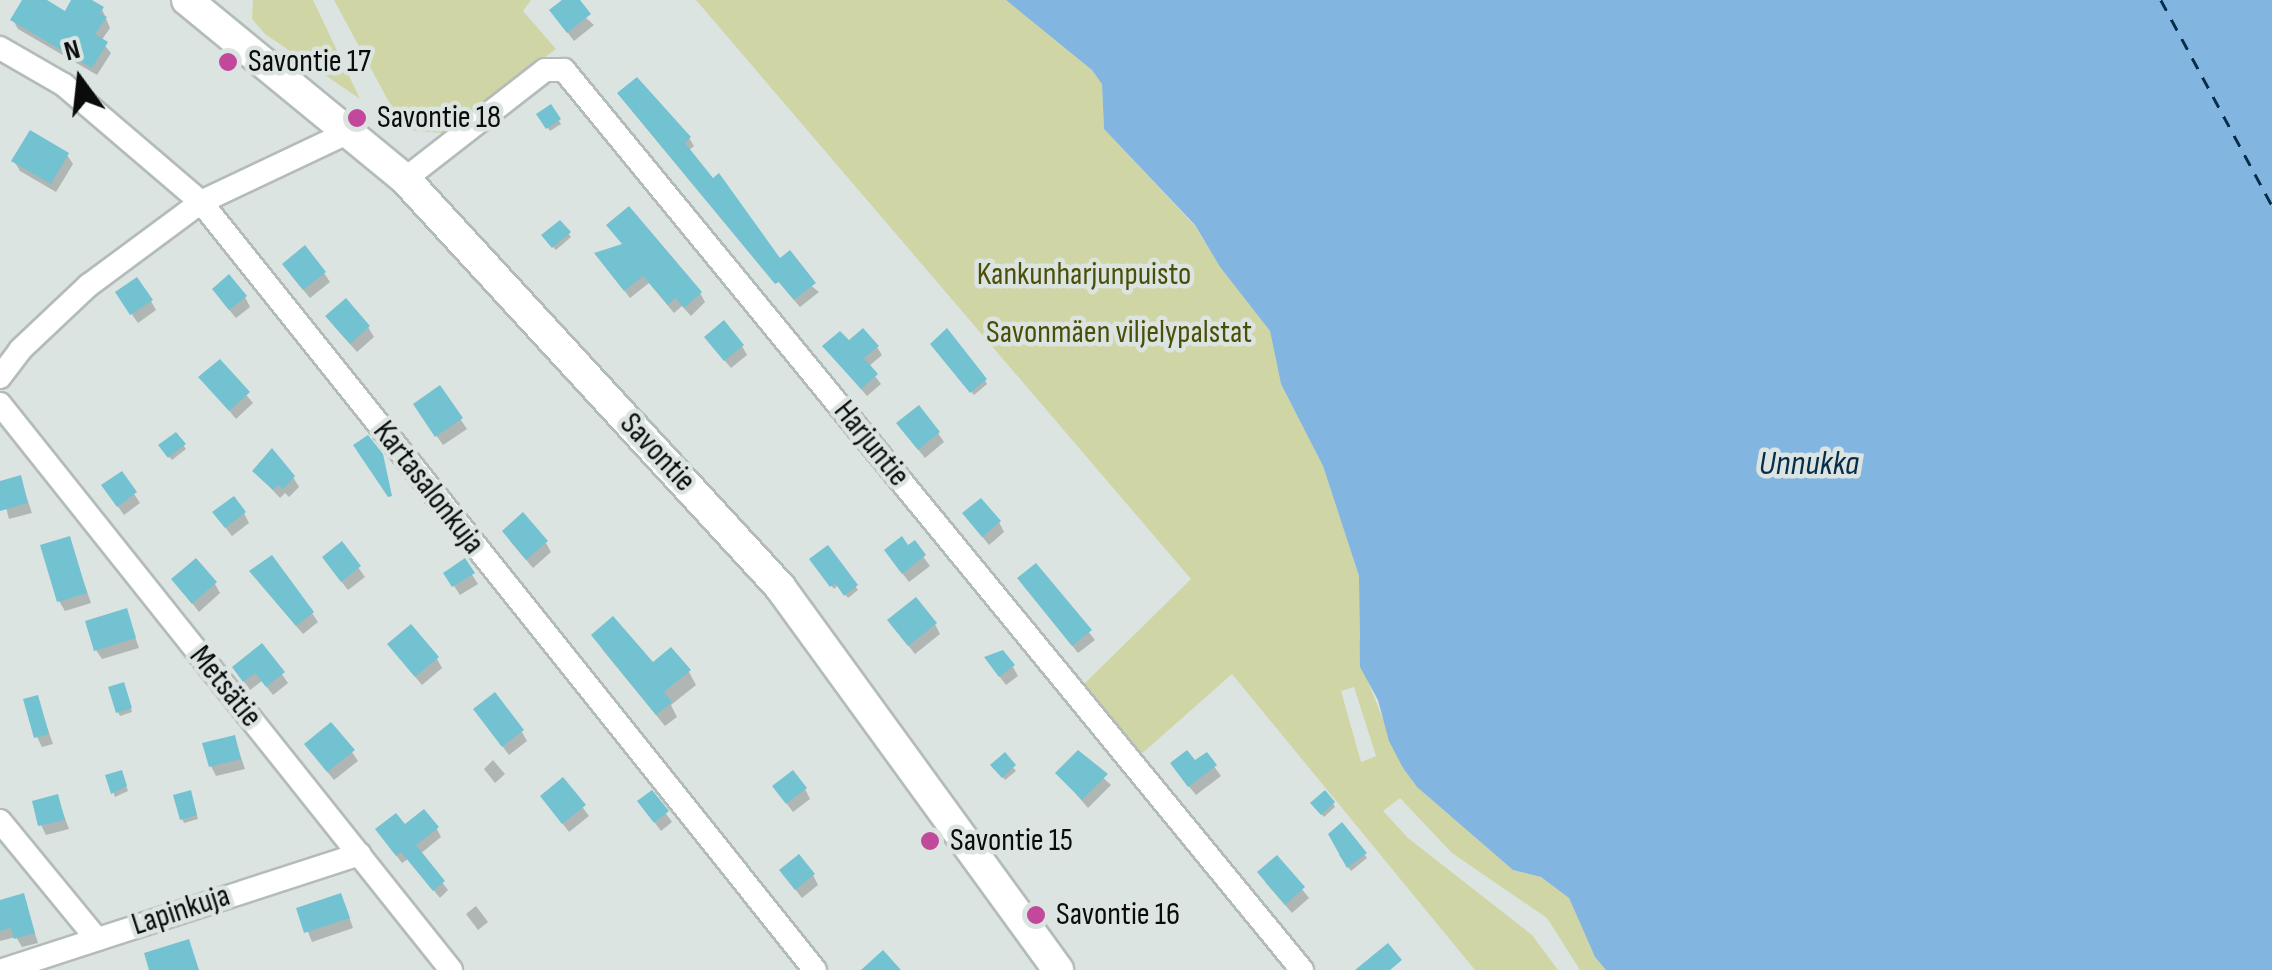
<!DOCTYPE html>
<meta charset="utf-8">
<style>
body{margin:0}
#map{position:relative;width:2272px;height:970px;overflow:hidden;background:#dce4e2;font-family:"Sofia Sans Condensed",sans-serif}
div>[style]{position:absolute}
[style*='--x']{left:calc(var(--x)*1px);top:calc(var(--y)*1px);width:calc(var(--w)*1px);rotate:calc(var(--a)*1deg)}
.green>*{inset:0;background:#cfd5a4}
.water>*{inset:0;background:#82b5df}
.shadow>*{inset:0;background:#0003}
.ferry>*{height:2.5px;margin-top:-1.25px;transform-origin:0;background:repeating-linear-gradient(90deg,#062e4a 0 12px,transparent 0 22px)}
.building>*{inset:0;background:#73c2d1}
.roads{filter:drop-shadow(2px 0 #b4bcba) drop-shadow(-2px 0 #b4bcba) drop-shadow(0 2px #b4bcba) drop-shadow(0 -2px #b4bcba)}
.street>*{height:22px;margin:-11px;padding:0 11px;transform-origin:11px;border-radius:11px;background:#fff}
.secondary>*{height:30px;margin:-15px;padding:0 15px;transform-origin:15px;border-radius:15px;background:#fff}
.dots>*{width:28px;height:28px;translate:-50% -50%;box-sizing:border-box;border:5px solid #dce4e2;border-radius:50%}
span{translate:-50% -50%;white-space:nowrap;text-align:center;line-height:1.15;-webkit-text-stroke:9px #dce4e2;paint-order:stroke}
.poi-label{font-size:32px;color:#090c0b}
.left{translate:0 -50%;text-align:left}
.park-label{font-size:32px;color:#4a4f07}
.street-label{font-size:32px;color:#090c0b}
.water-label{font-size:35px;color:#062e4a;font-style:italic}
.north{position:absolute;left:30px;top:30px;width:100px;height:100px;-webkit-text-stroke:8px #dce4e2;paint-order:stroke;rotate:345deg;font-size:28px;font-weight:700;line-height:40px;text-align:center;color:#090c0b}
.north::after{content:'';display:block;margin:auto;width:35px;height:45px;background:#090c0b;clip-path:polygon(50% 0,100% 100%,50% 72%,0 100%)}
</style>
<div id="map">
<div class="green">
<div style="clip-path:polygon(253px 0,313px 0,360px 99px,265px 34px,252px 19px)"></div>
<div style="clip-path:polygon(334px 0,531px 0,523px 11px,556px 49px,442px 133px,404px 130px)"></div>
<div style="clip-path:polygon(evenodd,696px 0,1006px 0,1092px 70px,1102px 83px,1104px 129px,1195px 226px,1220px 267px,1270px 331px,1281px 384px,1323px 466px,1359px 576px,1359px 639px,1368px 682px,1403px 768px,1417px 787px,1513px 870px,1541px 877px,1569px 898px,1595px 957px,1606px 970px,1580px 970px,1547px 918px,1452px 853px,1400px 798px,1383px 811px,1408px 838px,1532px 935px,1558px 970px,1475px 970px,1232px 674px,1138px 757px,1082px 686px,1191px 579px,696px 0,1354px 687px,1376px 756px,1361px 762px,1341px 691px,1354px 687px)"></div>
</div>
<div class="water">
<div style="clip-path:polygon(1006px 0,2272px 0,2272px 970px,1606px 970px,1595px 957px,1569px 898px,1541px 877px,1513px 870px,1417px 787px,1403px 768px,1389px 741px,1378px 700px,1360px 667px,1359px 576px,1323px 466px,1281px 384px,1270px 331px,1220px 267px,1195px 225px,1104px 129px,1102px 84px,1092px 70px)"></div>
</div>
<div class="shadow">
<div style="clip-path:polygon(25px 0,43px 0,65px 14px,74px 0,87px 0,102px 9px,110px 28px,101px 41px,111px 53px,97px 75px,18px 29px,13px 20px)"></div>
<div style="clip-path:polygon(566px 0,594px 25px,574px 41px,558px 20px)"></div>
<div style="clip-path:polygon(625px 102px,689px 138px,694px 146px,688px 151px,780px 261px,819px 292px,800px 307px)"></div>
<div style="clip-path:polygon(551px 107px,561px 124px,550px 131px,539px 115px)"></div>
<div style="clip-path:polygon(67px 155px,73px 164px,56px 192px,20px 171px,14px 161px)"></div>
<div style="clip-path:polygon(569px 234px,571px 237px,556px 250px,547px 240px)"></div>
<div style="clip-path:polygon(624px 246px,700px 293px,705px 302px,691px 316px,682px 306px,674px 313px,649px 283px,630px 298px,603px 263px)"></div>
<div style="clip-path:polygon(324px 273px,330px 282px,310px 298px,290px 274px)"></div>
<div style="clip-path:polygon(245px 297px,250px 307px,236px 318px,220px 299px)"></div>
<div style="clip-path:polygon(151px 301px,156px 310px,138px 323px,123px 302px)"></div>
<div style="clip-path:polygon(334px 326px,368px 327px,374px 337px,357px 352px)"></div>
<div style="clip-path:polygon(742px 346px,747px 355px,731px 368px,713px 347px)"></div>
<div style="clip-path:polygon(825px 347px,877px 347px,882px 355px,868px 367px,881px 384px,867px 396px)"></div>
<div style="clip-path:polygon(935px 348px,985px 380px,987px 384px,974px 395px)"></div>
<div style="clip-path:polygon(219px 362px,253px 403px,236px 419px,202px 378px)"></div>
<div style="clip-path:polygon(440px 389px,467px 429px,443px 445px,421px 414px)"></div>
<div style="clip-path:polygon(905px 433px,938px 433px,944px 442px,925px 458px)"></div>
<div style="clip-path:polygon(176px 435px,186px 449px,172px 460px,161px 446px)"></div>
<div style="clip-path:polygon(255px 471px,293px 477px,299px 487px,289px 497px,285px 493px,280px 498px)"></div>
<div style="clip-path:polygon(121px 474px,140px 503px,124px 515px,110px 495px)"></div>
<div style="clip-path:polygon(20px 478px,32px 513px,9px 519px,0 484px)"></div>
<div style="clip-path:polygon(244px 513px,249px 523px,232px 536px,221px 522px)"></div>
<div style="clip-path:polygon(999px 522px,1004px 532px,989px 545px,971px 523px)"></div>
<div style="clip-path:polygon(69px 539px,91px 603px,65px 611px,59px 601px)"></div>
<div style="clip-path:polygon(510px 541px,546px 543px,551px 552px,533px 568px)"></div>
<div style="clip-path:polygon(914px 544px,930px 566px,909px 582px,892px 560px)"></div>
<div style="clip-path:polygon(342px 545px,365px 577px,348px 590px,330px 567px)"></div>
<div style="clip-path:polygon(827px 548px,858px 590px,848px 598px,838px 585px,834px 589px,812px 560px)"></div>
<div style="clip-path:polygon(464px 562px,478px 584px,460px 595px,446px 574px)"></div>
<div style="clip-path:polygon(1036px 566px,1095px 640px,1078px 653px,1025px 587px)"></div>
<div style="clip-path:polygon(174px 580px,215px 584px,220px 593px,199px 612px)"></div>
<div style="clip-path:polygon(258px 581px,312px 613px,318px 622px,303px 634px)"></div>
<div style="clip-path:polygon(126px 611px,139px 648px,102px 659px,96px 650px)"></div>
<div style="clip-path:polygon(935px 624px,940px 634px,915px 654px,896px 630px)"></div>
<div style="clip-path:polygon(262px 646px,288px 683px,273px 695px,262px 681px,250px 690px,240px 677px)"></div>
<div style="clip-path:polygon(602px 649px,689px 672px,696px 685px,671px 705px,677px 717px,665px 726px)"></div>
<div style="clip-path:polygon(396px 654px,437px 659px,442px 668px,422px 685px)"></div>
<div style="clip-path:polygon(1013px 667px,1018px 676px,1006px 685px,993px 668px)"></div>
<div style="clip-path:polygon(125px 688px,132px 712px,120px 716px,118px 712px)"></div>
<div style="clip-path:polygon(37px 698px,53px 744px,42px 747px,37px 737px)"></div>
<div style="clip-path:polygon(482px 719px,522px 732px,527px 741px,509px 755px)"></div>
<div style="clip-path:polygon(234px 737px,245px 769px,216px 776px,211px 766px)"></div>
<div style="clip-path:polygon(352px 752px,358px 761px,334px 780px,313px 754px)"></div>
<div style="clip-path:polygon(1078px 754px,1111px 785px,1088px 808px,1058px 773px)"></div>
<div style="clip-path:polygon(1206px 755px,1221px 776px,1196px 795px,1178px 773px)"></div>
<div style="clip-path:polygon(1004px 756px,1016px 771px,1005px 780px,996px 769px)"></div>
<div style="clip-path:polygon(493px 760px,505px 774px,495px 783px,484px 769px)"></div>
<div style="clip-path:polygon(108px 776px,123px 776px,128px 791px,115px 797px)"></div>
<div style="clip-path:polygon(563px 781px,589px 816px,569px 832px,549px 806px)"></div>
<div style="clip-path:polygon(805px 789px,810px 799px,793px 812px,781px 796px)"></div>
<div style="clip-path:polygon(651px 793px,672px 822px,661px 831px,646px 811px)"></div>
<div style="clip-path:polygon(57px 797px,69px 829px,46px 835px,41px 825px)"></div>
<div style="clip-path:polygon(192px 797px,198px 819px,184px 823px,182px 819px)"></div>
<div style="clip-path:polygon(1333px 803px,1335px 807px,1324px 817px,1315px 807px)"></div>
<div style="clip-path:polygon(405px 827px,437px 829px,441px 837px,420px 854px,448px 890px,440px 898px,408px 859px,402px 863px,383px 838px)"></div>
<div style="clip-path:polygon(1343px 851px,1365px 855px,1367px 858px,1351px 871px,1339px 855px)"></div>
<div style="clip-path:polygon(1277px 858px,1309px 898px,1292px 913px,1265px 882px)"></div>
<div style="clip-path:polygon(813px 875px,818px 885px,802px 898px,788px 880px)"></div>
<div style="clip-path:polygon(23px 896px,38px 943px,22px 947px,16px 937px,0 941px,0 902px)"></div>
<div style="clip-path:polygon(345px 905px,353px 928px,312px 942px,299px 910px)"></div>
<div style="clip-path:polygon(476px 906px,488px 922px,478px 930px,466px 914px)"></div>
</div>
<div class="ferry">
<div style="--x:2161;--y:0;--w:233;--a:61.6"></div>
</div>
<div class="building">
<div style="clip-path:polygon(22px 0,47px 0,65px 11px,71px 0,92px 0,104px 7px,100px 13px,107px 17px,95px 34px,108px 42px,92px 68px,10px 20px)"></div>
<div style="clip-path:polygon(562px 0,580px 0,591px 14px,567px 33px,549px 10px)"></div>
<div style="clip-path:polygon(637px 77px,691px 137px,685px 143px,713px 178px,719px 173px,780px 258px,790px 250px,816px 283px,794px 300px,779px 282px,775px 284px,617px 93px)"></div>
<div style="clip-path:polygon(551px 104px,561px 119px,546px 129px,536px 114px)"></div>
<div style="clip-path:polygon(30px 130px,69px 153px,51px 184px,11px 161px)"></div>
<div style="clip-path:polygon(629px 206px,702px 292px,684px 308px,675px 298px,668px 305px,643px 276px,624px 291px,594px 253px,622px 244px,606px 225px)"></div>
<div style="clip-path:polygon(560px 220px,571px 232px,552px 248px,541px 235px)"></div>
<div style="clip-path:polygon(305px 245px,326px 272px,303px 290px,282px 264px)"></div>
<div style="clip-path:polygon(229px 274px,247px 296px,229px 310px,212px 289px)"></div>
<div style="clip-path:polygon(137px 277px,153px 300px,130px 315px,115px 292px)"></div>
<div style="clip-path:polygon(346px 298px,370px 326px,350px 344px,325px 316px)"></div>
<div style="clip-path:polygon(724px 320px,744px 345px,724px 361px,704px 337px)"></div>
<div style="clip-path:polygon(863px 328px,879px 346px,864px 358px,878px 374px,861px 389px,822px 346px,840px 331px,849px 340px)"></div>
<div style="clip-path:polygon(947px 328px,987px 379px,970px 393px,930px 344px)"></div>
<div style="clip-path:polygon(220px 359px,250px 392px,229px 411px,198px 377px)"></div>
<div style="clip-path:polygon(440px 385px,463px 418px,435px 437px,413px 404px)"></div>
<div style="clip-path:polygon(919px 405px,940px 432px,918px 450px,896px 423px)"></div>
<div style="clip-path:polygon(176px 432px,186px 444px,168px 458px,158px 445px)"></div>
<div style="clip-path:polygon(368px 435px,383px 454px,392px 496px,388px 497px,353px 445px)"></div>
<div style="clip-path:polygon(272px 448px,295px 476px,283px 489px,278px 485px,273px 490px,252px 471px)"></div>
<div style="clip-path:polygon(122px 471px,137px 492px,117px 507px,101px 485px)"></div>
<div style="clip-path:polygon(21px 475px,28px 503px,0 511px,0 481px)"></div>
<div style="clip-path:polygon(234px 496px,246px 512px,225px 528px,212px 512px)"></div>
<div style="clip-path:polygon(981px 498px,1001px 521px,982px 537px,962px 513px)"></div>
<div style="clip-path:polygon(523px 512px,548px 541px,526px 560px,502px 531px)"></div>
<div style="clip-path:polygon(70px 536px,87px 593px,57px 602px,40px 545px)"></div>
<div style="clip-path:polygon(902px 536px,908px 545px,915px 540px,926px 555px,902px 574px,884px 550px)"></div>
<div style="clip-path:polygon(342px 541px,361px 566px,341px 582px,322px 557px)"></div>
<div style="clip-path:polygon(828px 545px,858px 585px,844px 596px,835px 583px,830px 587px,809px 559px)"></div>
<div style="clip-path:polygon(272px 555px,314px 612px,296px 626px,249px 571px)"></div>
<div style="clip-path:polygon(196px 558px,217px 582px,192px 604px,171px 579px)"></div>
<div style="clip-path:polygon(465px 558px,475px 573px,452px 587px,443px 573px)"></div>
<div style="clip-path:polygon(1036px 563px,1092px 630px,1072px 646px,1017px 578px)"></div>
<div style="clip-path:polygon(916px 597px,937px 623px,908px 646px,887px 620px)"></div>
<div style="clip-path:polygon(127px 608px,136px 638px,94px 651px,85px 621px)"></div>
<div style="clip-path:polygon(613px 616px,653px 662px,671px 647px,691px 670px,664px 692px,672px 702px,656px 715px,591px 635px)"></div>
<div style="clip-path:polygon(411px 624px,439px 657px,415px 677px,387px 644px)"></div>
<div style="clip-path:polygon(262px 643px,285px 672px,266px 687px,255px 673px,243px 682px,232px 667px)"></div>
<div style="clip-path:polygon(1003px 650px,1015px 665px,999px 677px,984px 657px)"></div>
<div style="clip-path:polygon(124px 682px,132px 708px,116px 713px,108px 687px)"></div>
<div style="clip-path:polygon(495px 692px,524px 730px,502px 747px,473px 709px)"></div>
<div style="clip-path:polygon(38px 695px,49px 734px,34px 738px,23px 699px)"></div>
<div style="clip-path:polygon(331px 722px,355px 750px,327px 772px,304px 744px)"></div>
<div style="clip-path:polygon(235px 735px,241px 759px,209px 767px,202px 743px)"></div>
<div style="clip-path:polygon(1078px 750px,1108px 774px,1082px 800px,1055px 773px)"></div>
<div style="clip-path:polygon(1187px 750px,1195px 760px,1207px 752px,1217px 765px,1188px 787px,1170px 763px)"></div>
<div style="clip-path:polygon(1005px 752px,1016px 765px,1002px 778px,990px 765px)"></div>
<div style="clip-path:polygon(122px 770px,127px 786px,111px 794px,105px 775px)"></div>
<div style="clip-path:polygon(793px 770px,807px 788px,786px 804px,772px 786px)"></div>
<div style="clip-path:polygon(563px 777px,586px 805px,562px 824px,540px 796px)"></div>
<div style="clip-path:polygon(191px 790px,197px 815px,180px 820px,173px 795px)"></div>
<div style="clip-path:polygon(652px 790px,669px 811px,654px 823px,637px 801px)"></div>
<div style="clip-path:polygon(1325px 790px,1335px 802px,1321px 815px,1310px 803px)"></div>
<div style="clip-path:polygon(58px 794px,65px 820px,38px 826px,32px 801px)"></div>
<div style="clip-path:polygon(424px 809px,439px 827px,416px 845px,445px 881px,433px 891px,401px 852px,396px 856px,375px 829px,396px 813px,405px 824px)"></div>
<div style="clip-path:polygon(1342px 822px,1367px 853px,1347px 868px,1328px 834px)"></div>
<div style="clip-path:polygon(799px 854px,815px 874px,795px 890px,779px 870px)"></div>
<div style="clip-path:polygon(1277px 855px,1305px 887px,1285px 905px,1257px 872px)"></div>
<div style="clip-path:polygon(24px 893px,35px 933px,14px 939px,11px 928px,0 931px,0 900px)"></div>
<div style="clip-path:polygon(341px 893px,350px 918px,304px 933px,296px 908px)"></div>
<div style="clip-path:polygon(189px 939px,199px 970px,149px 970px,144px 953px)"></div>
<div style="clip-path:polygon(1388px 943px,1402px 960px,1390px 970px,1355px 970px)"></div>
<div style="clip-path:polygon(883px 950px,901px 970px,861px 970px)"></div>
</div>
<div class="roads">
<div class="street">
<div style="--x:0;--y:48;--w:74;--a:30"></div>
<div style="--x:64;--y:85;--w:180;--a:40.5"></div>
<div style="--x:201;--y:202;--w:983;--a:51.36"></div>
<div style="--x:405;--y:179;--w:177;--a:-37.9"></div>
<div style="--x:545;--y:70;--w:19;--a:0"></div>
<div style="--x:564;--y:70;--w:1164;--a:50.65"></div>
<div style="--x:0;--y:377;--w:34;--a:-53"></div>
<div style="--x:20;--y:350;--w:95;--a:-43.3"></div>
<div style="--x:89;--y:285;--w:139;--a:-36.5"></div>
<div style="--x:201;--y:202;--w:166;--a:-25.3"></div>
<div style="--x:0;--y:404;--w:724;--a:51.45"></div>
<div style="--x:0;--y:821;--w:153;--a:50.6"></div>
<div style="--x:3;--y:970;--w:375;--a:-18"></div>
</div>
<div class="secondary">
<div style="--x:187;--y:0;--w:282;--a:39.4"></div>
<div style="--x:405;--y:179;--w:554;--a:47.41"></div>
<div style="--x:780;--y:587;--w:473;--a:54"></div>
</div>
</div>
<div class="dots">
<div style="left:228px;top:62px;background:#c1489b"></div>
<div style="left:357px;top:118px;background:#c1489b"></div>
<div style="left:930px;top:841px;background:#c1489b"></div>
<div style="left:1036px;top:915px;background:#c1489b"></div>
</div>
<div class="poi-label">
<span class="left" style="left:248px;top:62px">Savontie 17</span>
<span class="left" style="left:377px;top:118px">Savontie 18</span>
<span class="left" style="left:950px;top:841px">Savontie 15</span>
<span class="left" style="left:1056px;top:915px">Savontie 16</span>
</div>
<div class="park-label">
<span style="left:1084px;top:275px">Kankunharjunpuisto</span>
<span style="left:1119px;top:333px">Savonmäen viljelypalstat</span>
</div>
<div class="street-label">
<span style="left:871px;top:444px;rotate:51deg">Harjuntie</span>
<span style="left:657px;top:453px;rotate:47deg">Savontie</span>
<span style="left:428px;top:488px;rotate:52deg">Kartasalonkuja</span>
<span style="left:225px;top:687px;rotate:51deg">Metsätie</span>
<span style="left:181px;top:911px;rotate:-18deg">Lapinkuja</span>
</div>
<div class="water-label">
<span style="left:1809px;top:464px">Unnukka</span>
</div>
<div class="north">N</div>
</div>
